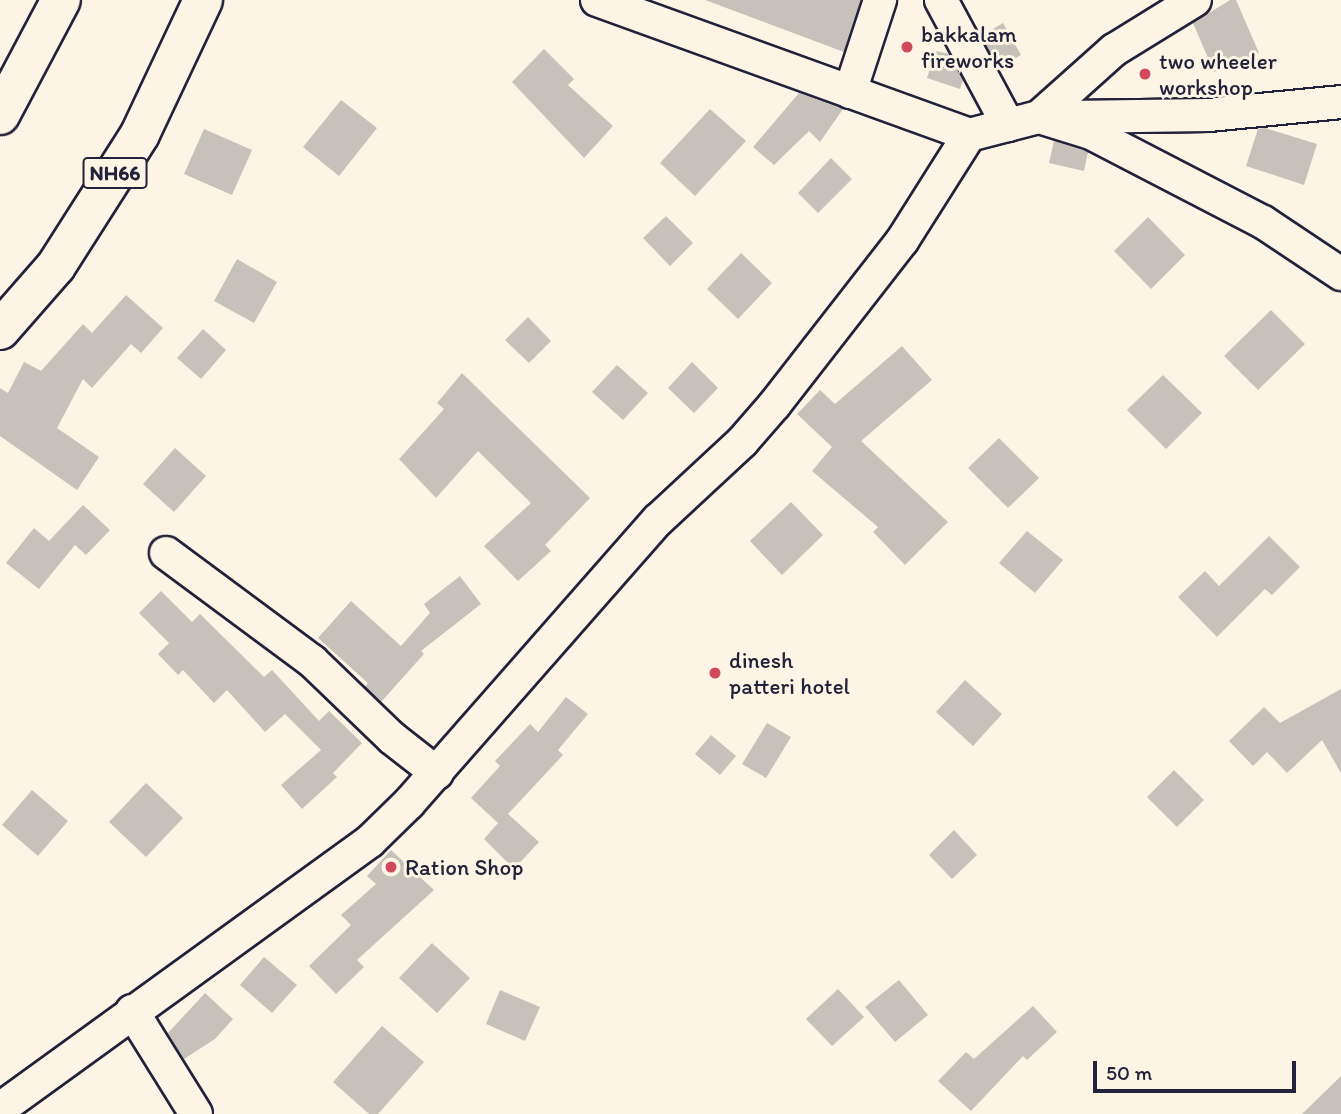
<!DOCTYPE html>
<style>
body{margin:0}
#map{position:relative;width:1341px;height:1114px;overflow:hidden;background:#fcf5e5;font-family:Itim,sans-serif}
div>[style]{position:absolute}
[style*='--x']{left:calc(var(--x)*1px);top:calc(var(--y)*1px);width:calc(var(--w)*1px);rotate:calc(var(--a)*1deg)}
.building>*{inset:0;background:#c6c1bb}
.roads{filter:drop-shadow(2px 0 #22223b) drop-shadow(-2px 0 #22223b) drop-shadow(0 2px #22223b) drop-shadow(0 -2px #22223b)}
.street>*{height:32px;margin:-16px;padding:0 16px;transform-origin:16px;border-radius:16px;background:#fcf5e5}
.highway>*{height:38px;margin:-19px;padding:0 19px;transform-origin:19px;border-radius:19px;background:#fcf5e5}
.dots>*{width:19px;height:19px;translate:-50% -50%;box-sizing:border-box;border:4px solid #fcf5e5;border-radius:50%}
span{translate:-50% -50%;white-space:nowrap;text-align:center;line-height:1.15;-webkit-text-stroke:6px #fcf5e5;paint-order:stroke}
.shield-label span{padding:2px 5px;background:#fcf5e5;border:2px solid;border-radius:5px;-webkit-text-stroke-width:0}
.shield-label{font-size:21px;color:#22223b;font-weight:700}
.poi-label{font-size:23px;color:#22223b}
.left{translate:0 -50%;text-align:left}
.scale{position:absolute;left:1093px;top:1061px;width:203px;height:32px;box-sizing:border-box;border:4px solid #22223b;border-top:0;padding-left:9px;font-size:21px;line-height:24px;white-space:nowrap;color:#22223b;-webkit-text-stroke:5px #fcf5e5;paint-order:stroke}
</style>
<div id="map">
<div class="building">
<div style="clip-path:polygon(705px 0,861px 0,844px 52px)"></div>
<div style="clip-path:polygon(1230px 0,1236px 0,1259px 53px,1214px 72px,1193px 23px)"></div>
<div style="clip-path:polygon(1003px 23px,1021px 55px,998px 68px,981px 36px)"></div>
<div style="clip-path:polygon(544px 49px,574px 79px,568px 85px,613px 126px,584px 158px,512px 82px)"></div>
<div style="clip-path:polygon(936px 51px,949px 54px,963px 80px,960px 89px,927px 78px)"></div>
<div style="clip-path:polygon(799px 93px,843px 109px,820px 142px,809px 131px,774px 165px,753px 147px)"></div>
<div style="clip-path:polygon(341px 100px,377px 128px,339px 176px,303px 147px)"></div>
<div style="clip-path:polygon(710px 109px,746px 141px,695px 196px,660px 163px)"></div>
<div style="clip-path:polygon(1265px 128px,1317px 144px,1304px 185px,1246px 166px,1258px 129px)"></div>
<div style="clip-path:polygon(204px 129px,252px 150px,232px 195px,184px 174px)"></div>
<div style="clip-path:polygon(1054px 141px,1088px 152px,1084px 171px,1049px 163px)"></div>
<div style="clip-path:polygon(831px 158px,852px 179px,818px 213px,798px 193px)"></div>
<div style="clip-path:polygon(666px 216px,693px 243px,670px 266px,643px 238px)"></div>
<div style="clip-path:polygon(1148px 217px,1185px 255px,1151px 289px,1114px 251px)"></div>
<div style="clip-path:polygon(741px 253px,772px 283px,738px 319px,707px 289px)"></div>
<div style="clip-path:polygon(237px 259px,277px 282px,254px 323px,214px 301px)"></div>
<div style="clip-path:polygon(126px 295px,163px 328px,141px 353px,131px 344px,92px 388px,83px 379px,57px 428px,99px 457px,77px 490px,0 436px,0 388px,8px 393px,24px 362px,41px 371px,83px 324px,92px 333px)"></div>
<div style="clip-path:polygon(1271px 310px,1305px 344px,1258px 390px,1224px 356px)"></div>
<div style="clip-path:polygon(528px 317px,551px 341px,529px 363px,505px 340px)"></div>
<div style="clip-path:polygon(203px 329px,226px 350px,201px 379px,177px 358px)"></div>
<div style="clip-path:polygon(902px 346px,932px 380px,861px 441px,948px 522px,905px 565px,873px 532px,878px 527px,812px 471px,832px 447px,797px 414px,820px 390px,835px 404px)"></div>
<div style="clip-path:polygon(692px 362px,718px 388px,694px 413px,668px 388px)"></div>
<div style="clip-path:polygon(617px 365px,648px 393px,623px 420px,592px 392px)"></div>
<div style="clip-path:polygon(462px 373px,590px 498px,545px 545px,551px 551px,518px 581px,484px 546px,531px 503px,478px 451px,436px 498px,399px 459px,444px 409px,437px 403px)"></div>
<div style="clip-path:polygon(1163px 375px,1202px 413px,1166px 449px,1127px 410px)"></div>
<div style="clip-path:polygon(999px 438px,1039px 478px,1008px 508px,968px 468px)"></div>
<div style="clip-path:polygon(175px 448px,206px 476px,174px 512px,143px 484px)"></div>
<div style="clip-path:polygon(791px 502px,823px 535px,782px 575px,750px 541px)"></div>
<div style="clip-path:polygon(83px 505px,110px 530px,86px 555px,75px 545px,39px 589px,6px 563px,34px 528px,49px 541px)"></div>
<div style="clip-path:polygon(1027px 531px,1063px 560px,1035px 593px,999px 563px)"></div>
<div style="clip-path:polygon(1269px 536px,1300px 567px,1272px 595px,1265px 589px,1217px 637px,1178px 597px,1205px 571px,1219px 586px)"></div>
<div style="clip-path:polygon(460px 576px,481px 604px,421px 651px,424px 654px,381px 702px,365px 687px,368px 683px,318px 638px,351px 601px,401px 646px,430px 613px,424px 604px)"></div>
<div style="clip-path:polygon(161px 591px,192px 622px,200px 614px,264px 677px,272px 670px,319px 721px,329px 711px,362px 743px,333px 773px,337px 777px,302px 809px,281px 785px,321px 750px,285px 714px,265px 732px,227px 690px,214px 703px,183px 670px,178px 675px,158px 654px,169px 643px,139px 613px)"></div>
<div style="clip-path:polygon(965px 680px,1002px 714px,973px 746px,936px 712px)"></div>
<div style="clip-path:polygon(1341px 689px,1341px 773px,1322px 740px,1287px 773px,1267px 752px,1253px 766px,1229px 741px,1264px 707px,1280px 723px)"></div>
<div style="clip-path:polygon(566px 697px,588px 714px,558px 750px,563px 755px,508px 814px,539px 842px,514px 869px,484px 839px,498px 823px,471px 798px,500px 766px,495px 761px,530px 724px,538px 732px)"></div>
<div style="clip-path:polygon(767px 723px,791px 737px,766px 778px,742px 764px)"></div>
<div style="clip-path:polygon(711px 735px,736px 756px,720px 775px,695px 754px)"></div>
<div style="clip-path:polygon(1174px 770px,1204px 800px,1177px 827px,1147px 797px)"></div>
<div style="clip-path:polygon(146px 783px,183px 818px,146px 857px,109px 822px)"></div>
<div style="clip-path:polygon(32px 790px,68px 821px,38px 856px,2px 825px)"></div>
<div style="clip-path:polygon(954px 830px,977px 855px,952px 879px,929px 855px)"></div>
<div style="clip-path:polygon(391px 850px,434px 890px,357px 960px,364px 967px,336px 994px,309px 966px,351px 925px,341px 915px,376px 884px,367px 876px)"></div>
<div style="clip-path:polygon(432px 943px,470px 978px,437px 1013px,399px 978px)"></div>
<div style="clip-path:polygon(264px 957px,297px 985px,272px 1013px,240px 985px)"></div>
<div style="clip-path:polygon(899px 980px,928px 1015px,895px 1042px,865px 1007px)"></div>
<div style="clip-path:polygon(838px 989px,864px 1017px,832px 1046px,806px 1019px)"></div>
<div style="clip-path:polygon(500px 990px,540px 1007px,525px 1041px,486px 1024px)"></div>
<div style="clip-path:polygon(205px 993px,233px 1019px,215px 1039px,184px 1059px,168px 1033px)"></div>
<div style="clip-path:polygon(1033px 1006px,1057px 1032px,1027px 1060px,1023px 1056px,971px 1111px,938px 1081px,966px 1052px,974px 1059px)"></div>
<div style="clip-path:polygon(382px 1026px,424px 1062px,378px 1114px,369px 1114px,333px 1082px)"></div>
<div style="clip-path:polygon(1341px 1076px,1341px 1114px,1302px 1114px)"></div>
</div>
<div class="roads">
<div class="street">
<div style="--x:597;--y:0;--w:396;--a:19.9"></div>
<div style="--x:941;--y:0;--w:142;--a:61.8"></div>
<div style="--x:850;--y:92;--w:97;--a:-71.9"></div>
<div style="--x:1039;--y:117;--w:101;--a:-41.8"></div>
<div style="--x:1114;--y:50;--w:95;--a:-31.7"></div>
<div style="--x:1065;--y:117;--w:144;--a:-0.8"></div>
<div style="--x:1209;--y:115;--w:133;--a:-5.6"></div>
<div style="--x:166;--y:553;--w:182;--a:36.5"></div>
<div style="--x:312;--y:661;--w:111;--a:43.9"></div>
<div style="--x:392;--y:738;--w:57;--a:37.9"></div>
<div style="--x:132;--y:1011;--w:121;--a:58.1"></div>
<div style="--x:0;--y:1109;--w:457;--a:-35.9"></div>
<div style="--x:370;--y:841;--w:54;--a:-44.3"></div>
<div style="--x:409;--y:803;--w:377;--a:-48.7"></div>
<div style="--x:658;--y:520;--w:115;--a:-42.9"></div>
<div style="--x:742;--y:442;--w:50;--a:-49"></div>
<div style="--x:775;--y:404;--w:207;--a:-52.1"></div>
<div style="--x:902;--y:241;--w:125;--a:-57.7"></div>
<div style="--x:969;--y:135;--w:72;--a:-14.4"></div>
<div style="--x:1039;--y:117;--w:54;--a:17.1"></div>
<div style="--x:1091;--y:133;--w:194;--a:27.4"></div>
<div style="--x:1263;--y:222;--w:94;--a:33.7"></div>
</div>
<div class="highway">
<div style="--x:0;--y:115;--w:130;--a:-62.1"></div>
<div style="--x:0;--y:330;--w:85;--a:-48.8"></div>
<div style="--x:56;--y:266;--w:156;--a:-57.5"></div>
<div style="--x:140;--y:134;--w:148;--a:-64.8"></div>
</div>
</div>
<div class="dots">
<div style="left:907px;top:47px;background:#d1495b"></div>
<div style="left:1145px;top:74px;background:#d1495b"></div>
<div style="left:715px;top:673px;background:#d1495b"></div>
<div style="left:391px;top:867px;background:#d1495b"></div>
</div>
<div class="shield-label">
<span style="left:115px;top:173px">NH66</span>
</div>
<div class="poi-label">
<span class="left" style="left:921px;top:47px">bakkalam<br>fireworks</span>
<span class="left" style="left:1159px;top:74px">two wheeler<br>workshop</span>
<span class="left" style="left:729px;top:673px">dinesh<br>patteri hotel</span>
<span class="left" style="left:405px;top:867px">Ration Shop</span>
</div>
<div class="scale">50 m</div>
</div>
